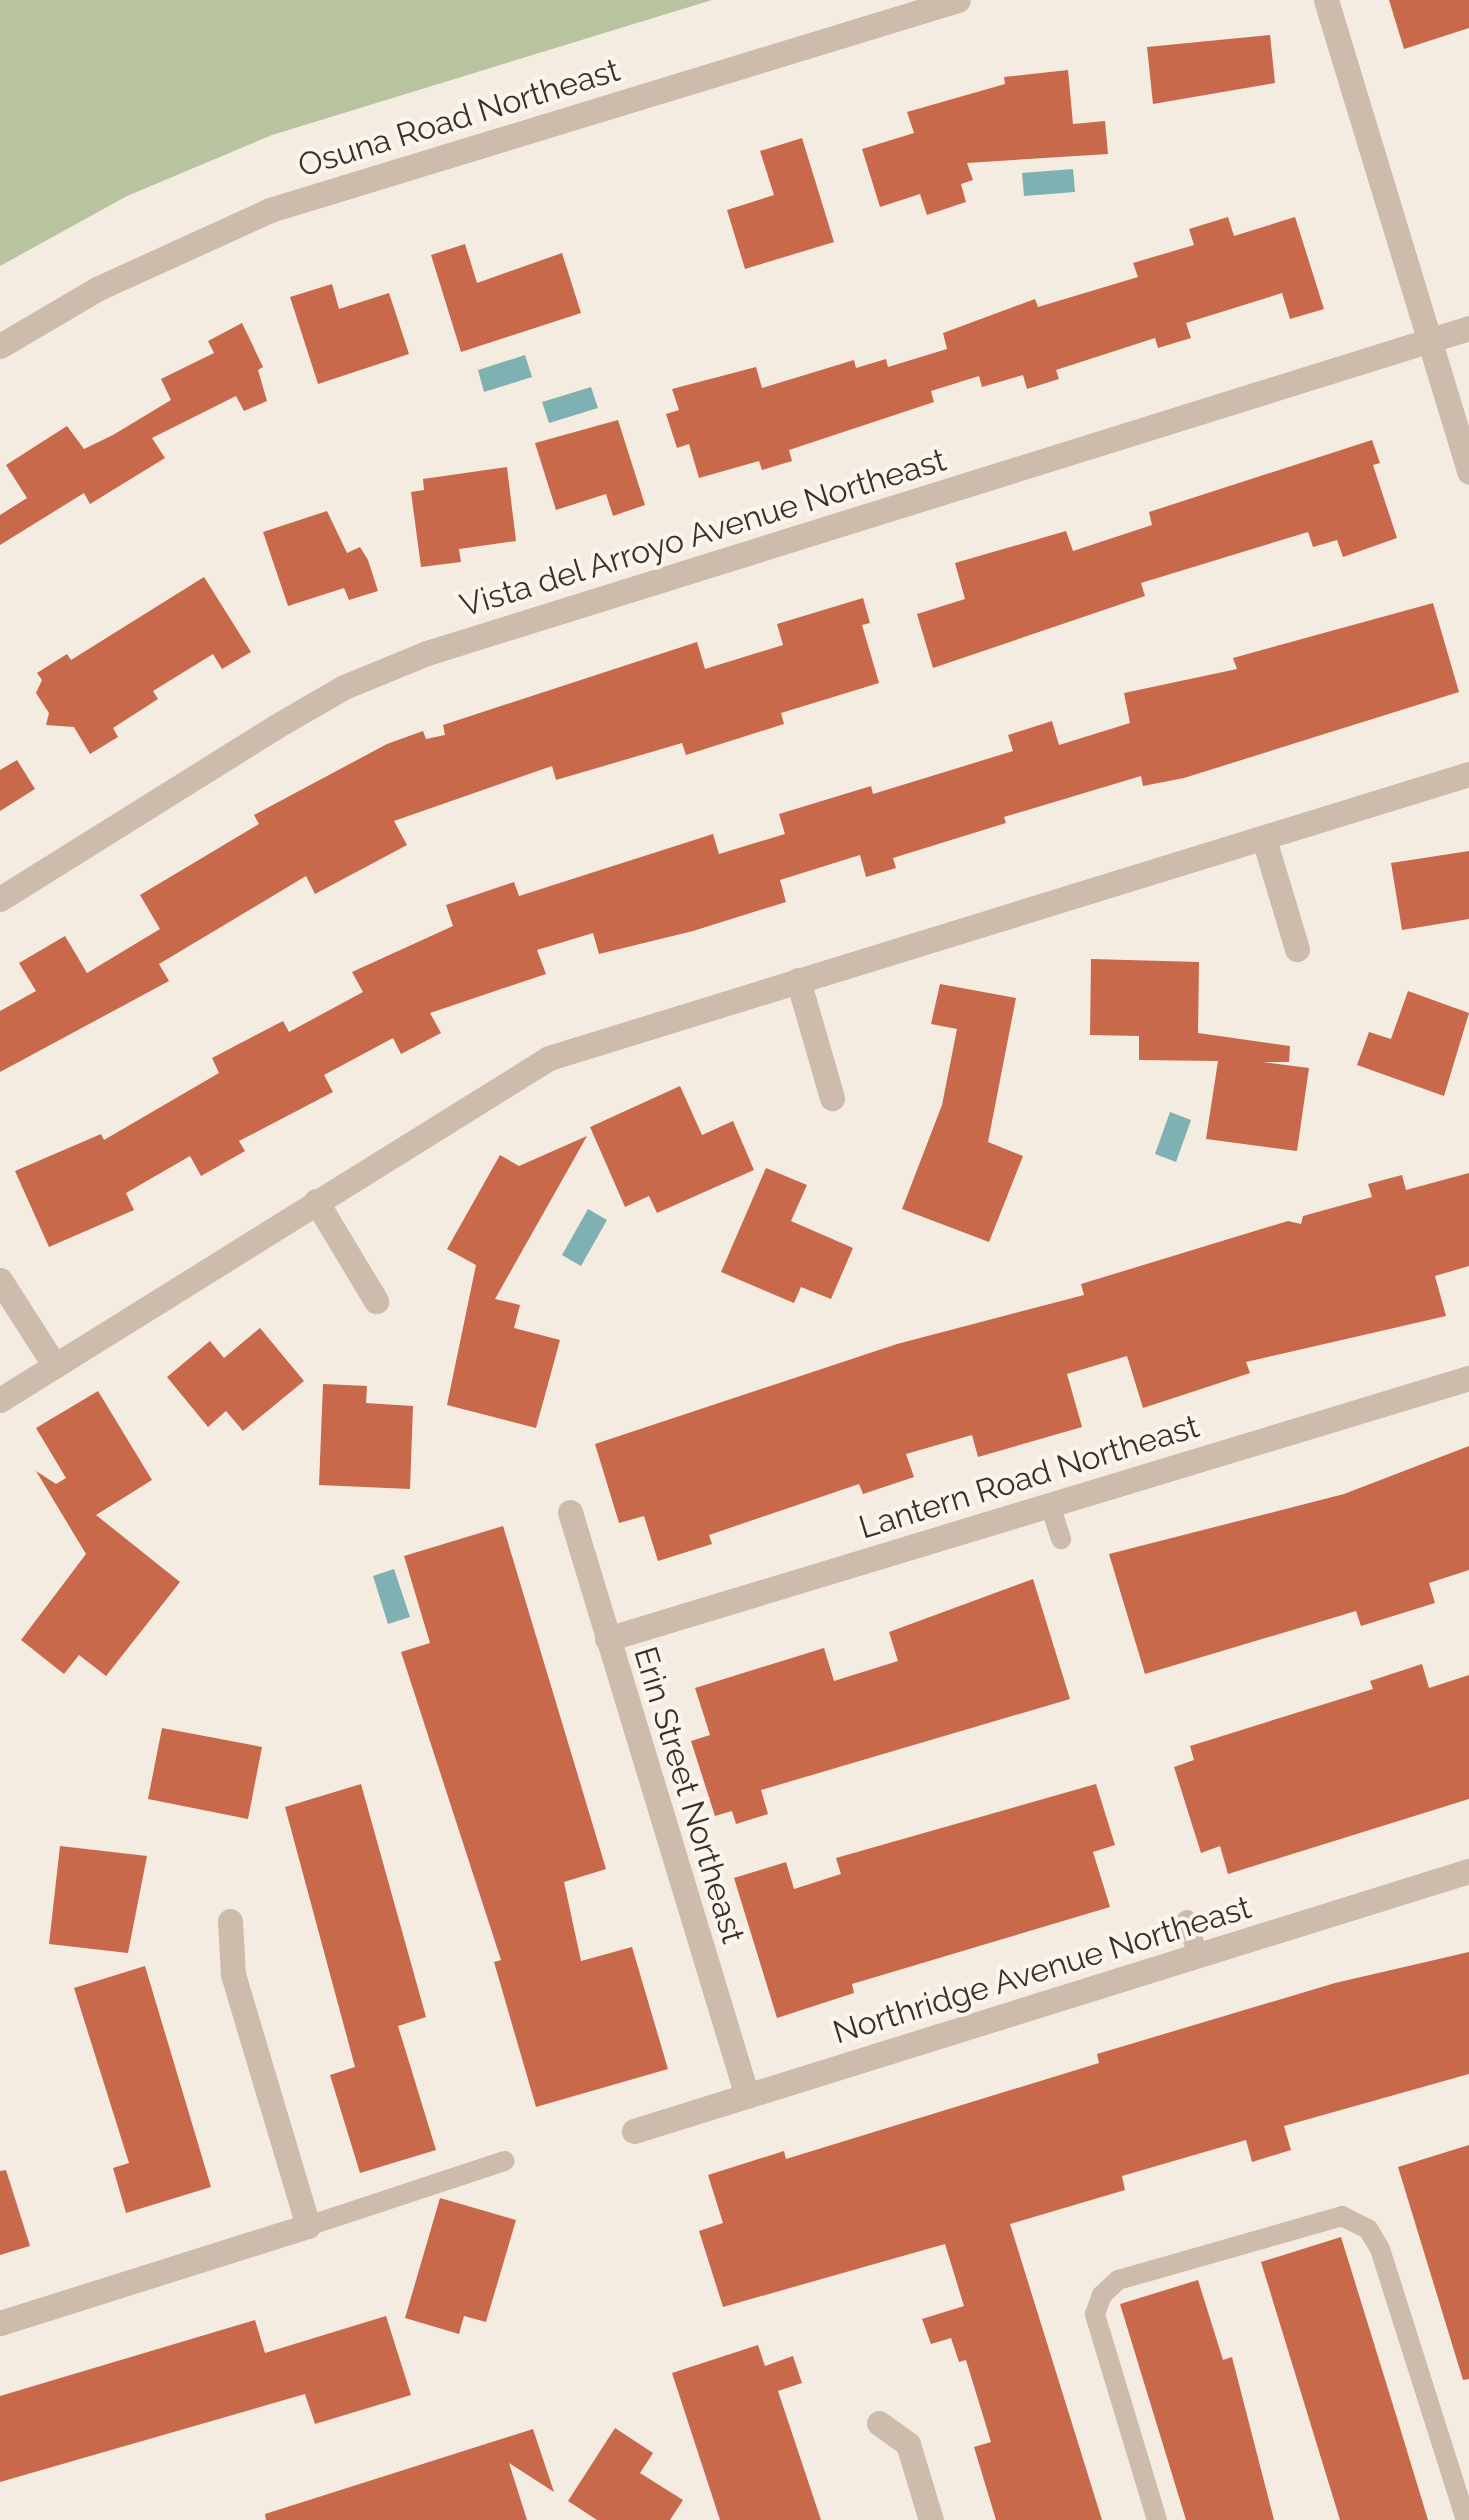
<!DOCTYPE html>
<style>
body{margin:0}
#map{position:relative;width:1469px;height:2520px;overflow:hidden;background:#f4ebe1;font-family:Raleway,sans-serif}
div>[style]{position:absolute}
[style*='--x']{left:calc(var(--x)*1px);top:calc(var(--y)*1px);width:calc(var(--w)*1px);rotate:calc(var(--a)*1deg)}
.green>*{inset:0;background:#b8c4a0}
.water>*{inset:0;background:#7fb0b2}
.building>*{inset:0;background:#c8694b}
.service>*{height:20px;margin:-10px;padding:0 10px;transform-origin:10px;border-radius:10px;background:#cdbbac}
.minor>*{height:25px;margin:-12.5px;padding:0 12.5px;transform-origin:12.5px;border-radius:12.5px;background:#cdbbac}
.tertiary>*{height:25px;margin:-12.5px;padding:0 12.5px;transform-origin:12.5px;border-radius:12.5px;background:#cdbbac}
span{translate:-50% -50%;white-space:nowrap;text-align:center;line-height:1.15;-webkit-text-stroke:8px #fbf5ee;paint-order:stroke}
.street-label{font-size:32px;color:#3b302b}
</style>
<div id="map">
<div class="green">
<div style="clip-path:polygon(0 0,712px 0,272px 135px,127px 196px,0 266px)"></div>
</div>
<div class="water">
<div style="clip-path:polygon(1073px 169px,1075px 192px,1024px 196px,1022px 173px)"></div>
<div style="clip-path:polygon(525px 355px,532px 377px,484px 392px,478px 370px)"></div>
<div style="clip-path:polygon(591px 387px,598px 408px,549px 423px,542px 402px)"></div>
<div style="clip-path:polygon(1170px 1112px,1191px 1120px,1176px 1162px,1155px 1154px)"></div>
<div style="clip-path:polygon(588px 1209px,607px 1220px,581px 1266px,562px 1255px)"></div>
<div style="clip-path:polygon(394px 1569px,410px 1617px,388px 1624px,373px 1576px)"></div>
</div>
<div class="building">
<div style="clip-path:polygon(1389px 0,1469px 0,1469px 28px,1404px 49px)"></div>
<div style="clip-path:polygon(1270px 35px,1275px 83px,1153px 104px,1147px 47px)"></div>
<div style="clip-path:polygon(1068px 70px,1073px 124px,1105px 121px,1108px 154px,967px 163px,973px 180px,961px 184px,966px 202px,927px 215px,920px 194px,880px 207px,862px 149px,914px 133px,907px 112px,1005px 84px,1004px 77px)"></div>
<div style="clip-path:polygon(802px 138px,834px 242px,745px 269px,727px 210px,774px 195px,760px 151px)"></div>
<div style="clip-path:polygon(1228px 217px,1234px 236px,1295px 217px,1324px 309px,1290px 319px,1282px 293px,1186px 323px,1191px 338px,1158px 348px,1155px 338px,1056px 370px,1059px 379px,1027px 389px,1023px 375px,982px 387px,979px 376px,931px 391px,934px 402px,789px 450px,792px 461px,762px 470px,759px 461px,699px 478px,689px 444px,677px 448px,666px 414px,679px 410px,672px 389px,756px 367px,762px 388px,854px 360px,856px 368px,886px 359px,888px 367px,947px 349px,943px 333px,1035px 299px,1038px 307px,1138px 277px,1133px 263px,1194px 245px,1189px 229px)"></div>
<div style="clip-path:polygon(465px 244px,477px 283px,562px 253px,581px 313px,461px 352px,431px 255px)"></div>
<div style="clip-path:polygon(332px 284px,339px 309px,389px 293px,409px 354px,318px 384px,290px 297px)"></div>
<div style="clip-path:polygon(242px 323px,263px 367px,258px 370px,267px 401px,244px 411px,236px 396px,152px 438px,165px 458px,90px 504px,84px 493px,0 545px,0 515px,27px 498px,6px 465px,67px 426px,84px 449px,113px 435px,171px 400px,161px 379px,214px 353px,208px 341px)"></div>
<div style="clip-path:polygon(618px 420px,645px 505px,613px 516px,606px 494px,556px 510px,535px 443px)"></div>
<div style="clip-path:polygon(1372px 440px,1380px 463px,1373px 465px,1397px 538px,1343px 557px,1337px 540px,1313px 547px,1308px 532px,1141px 583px,1145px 596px,933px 668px,917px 614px,965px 599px,955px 563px,1066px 531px,1073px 551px,1152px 525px,1149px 512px)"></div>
<div style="clip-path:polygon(507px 467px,516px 541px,459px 549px,461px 562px,421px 567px,411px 492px,424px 490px,423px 479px)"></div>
<div style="clip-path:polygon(327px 511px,347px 553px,360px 547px,368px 560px,378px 591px,349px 600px,344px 588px,288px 606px,263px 532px)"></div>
<div style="clip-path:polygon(204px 577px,251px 652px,222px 669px,213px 654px,153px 691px,158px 699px,113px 728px,118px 737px,90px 754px,74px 727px,46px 725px,49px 713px,36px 693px,42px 680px,37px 673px,67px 654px,71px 660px)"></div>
<div style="clip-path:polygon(863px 598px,870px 623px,862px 625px,879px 683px,781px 713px,784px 724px,686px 755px,682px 743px,556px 780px,552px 766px,394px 821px,407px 845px,315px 894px,306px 876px,159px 964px,169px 981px,0 1072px,0 1011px,36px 991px,19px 963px,65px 936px,87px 973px,160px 929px,140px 895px,259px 824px,254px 815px,387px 744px,423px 731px,426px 739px,445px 735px,443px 725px,697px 642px,705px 669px,783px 645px,777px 624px)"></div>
<div style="clip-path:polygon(1433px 603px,1459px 692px,1184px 778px,1143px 786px,1141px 776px,1004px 817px,1006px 823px,893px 858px,896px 868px,866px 877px,860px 855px,780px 880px,786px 902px,693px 931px,599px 954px,593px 933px,537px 950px,546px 974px,430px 1013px,441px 1033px,401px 1054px,393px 1038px,324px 1075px,333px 1092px,239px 1141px,245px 1151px,201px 1176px,190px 1156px,126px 1193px,134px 1210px,49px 1247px,15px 1171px,101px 1134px,104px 1140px,219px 1073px,212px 1058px,283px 1021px,289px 1032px,363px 992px,352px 972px,453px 926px,446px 905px,514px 882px,519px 896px,713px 834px,719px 854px,785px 834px,779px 814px,871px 786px,873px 794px,1013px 751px,1008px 735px,1052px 721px,1059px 745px,1130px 723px,1124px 693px,1237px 669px,1233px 658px)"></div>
<div style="clip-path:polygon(17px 760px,35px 789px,0 811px,0 770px)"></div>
<div style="clip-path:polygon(1469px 851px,1469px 919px,1402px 930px,1391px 863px)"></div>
<div style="clip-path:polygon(1091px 959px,1199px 962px,1198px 1033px,1290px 1046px,1289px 1062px,1263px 1062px,1309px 1068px,1297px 1151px,1206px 1139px,1218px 1061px,1139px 1060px,1139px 1036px,1090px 1035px)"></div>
<div style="clip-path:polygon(940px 984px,1016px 998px,988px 1142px,1023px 1156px,989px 1242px,902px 1209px,942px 1105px,957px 1029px,931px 1024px)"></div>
<div style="clip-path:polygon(1408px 991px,1469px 1013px,1444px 1096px,1357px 1065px,1369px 1032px,1391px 1039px)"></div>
<div style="clip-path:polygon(680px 1086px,702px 1135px,733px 1121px,754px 1170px,657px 1213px,649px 1196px,625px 1207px,590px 1127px)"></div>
<div style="clip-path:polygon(587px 1136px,495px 1299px,520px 1305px,514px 1328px,560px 1340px,536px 1428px,447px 1405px,476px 1265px,447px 1249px,500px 1155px,519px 1166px)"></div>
<div style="clip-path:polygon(766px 1168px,807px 1185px,791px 1221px,853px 1248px,831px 1299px,801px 1287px,794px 1303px,721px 1272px)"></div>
<div style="clip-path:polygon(1469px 1173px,1469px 1266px,1435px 1276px,1446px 1316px,1246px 1362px,1250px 1373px,1143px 1408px,1127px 1356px,1067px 1374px,1082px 1427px,978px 1457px,972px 1435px,906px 1454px,914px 1477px,863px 1494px,859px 1484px,709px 1535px,712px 1544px,658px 1561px,644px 1516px,619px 1523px,595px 1444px,897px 1344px,1084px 1295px,1081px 1284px,1288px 1221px,1301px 1224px,1303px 1216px,1372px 1197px,1368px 1184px,1402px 1175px,1406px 1190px)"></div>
<div style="clip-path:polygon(260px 1328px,304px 1381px,243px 1431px,226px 1411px,208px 1427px,167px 1377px,210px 1341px,224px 1358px)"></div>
<div style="clip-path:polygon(323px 1384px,367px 1386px,366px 1403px,413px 1406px,410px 1489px,319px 1485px)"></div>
<div style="clip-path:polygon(98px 1391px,152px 1480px,96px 1515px,180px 1582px,106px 1676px,79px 1655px,64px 1674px,21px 1640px,86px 1554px,36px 1471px,56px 1484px,66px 1478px,36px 1428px)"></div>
<div style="clip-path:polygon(1469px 1446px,1469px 1570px,1429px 1583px,1435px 1603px,1361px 1626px,1356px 1611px,1145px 1674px,1109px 1554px,1344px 1494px)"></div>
<div style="clip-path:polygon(503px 1526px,606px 1869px,564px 1882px,581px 1961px,632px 1947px,668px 2069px,536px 2107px,494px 1962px,501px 1960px,401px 1652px,430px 1643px,404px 1556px)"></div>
<div style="clip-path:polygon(1033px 1579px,1070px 1699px,761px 1790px,768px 1814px,736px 1824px,732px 1811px,715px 1816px,691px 1741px,710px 1735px,695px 1688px,824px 1648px,834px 1681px,898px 1661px,889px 1632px)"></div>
<div style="clip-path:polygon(1422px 1664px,1429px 1688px,1469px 1675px,1469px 1799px,1228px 1874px,1220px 1846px,1201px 1853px,1174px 1767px,1194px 1760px,1190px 1746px,1373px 1689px,1370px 1681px)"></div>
<div style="clip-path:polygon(162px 1728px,262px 1747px,248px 1819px,148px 1799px)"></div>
<div style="clip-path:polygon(361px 1784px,426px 2017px,398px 2026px,436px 2150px,360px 2173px,330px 2075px,355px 2067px,285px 1807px)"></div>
<div style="clip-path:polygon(1096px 1784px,1115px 1845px,1093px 1852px,1110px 1907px,852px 1984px,854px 1993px,777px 2018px,734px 1878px,786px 1862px,794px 1889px,841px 1874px,836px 1858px)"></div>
<div style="clip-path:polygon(60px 1846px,147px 1856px,128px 1953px,49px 1944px)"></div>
<div style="clip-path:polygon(1469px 1952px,1469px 2074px,1284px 2126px,1291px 2150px,1252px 2162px,1246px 2140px,1122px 2176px,1125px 2190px,1010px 2224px,1102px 2520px,996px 2520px,974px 2447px,991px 2442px,966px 2360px,959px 2362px,951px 2338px,931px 2344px,922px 2319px,964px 2306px,945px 2244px,723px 2307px,699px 2231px,723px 2223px,708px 2175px,784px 2151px,786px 2159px,1099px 2063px,1097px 2054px,1335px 1983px)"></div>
<div style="clip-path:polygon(145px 1966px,211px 2187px,126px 2213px,113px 2168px,129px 2163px,74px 1988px)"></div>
<div style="clip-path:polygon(1469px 2145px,1469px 2379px,1463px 2380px,1398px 2167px)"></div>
<div style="clip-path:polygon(6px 2170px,30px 2246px,0 2255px,0 2171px)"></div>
<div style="clip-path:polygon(440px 2198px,516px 2220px,486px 2322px,464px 2316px,459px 2334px,405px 2318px)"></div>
<div style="clip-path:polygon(1341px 2237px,1397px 2418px,1428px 2520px,1340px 2520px,1261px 2262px)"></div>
<div style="clip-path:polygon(1198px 2280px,1223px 2360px,1232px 2357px,1274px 2520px,1186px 2520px,1120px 2304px)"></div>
<div style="clip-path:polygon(386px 2316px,411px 2395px,315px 2424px,305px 2394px,0 2482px,0 2396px,255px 2320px,265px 2353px)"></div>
<div style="clip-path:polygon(758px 2345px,765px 2366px,793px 2356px,802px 2383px,778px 2391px,821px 2520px,720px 2520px,672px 2373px)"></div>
<div style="clip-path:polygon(615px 2428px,653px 2453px,640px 2473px,683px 2500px,670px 2520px,597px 2520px,568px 2501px)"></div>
<div style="clip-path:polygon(533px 2429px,554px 2492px,509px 2463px,527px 2520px,266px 2520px,265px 2514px)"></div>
</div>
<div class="service">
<div style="--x:1050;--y:1505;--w:36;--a:72"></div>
<div style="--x:1187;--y:1920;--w:39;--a:73"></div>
<div style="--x:308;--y:2226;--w:207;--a:-18.3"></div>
<div style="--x:1157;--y:2520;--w:215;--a:-106.8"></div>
<div style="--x:1095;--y:2314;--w:20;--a:-70"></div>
<div style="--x:1102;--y:2295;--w:22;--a:-43"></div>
<div style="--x:1118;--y:2280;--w:233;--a:-15.9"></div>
<div style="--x:1342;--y:2216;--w:29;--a:27"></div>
<div style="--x:1368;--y:2229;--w:23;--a:59"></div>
<div style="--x:1380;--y:2249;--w:284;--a:72.4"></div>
</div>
<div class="minor">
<div style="--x:1264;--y:839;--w:115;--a:73.3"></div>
<div style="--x:0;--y:899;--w:324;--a:-32"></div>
<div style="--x:275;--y:727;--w:80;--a:-30.1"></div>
<div style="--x:344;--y:687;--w:90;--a:-22.3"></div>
<div style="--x:427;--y:653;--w:1092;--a:-17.32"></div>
<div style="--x:798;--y:980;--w:123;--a:73.9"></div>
<div style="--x:316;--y:1201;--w:117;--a:59"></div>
<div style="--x:0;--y:1280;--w:102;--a:57.4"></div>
<div style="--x:0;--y:1400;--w:647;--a:-31.92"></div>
<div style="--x:549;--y:1058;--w:963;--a:-17.16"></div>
<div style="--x:570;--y:1512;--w:610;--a:73.14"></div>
<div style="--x:607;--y:1639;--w:901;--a:-16.85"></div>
<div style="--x:634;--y:2131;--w:875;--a:-17.3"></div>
<div style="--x:0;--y:2323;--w:323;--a:-17.5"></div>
<div style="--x:308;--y:2226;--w:262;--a:-106.6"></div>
<div style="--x:233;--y:1975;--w:54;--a:-93.2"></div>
<div style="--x:879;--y:2423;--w:36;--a:36"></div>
<div style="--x:908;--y:2444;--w:79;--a:73.2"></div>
</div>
<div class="tertiary">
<div style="--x:1326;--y:0;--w:493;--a:73.1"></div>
<div style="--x:0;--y:346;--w:115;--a:-30.4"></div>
<div style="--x:99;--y:288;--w:188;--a:-24.5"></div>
<div style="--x:270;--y:210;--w:719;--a:-16.97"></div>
</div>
<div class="street-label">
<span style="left:459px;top:118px;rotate:-17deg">Osuna Road Northeast</span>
<span style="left:703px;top:533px;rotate:-17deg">Vista del Arroyo Avenue Northeast</span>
<span style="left:1029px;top:1477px;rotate:-17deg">Lantern Road Northeast</span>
<span style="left:689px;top:1795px;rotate:73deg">Erin Street Northeast</span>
<span style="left:1042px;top:1970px;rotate:-17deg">Northridge Avenue Northeast</span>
</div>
</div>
